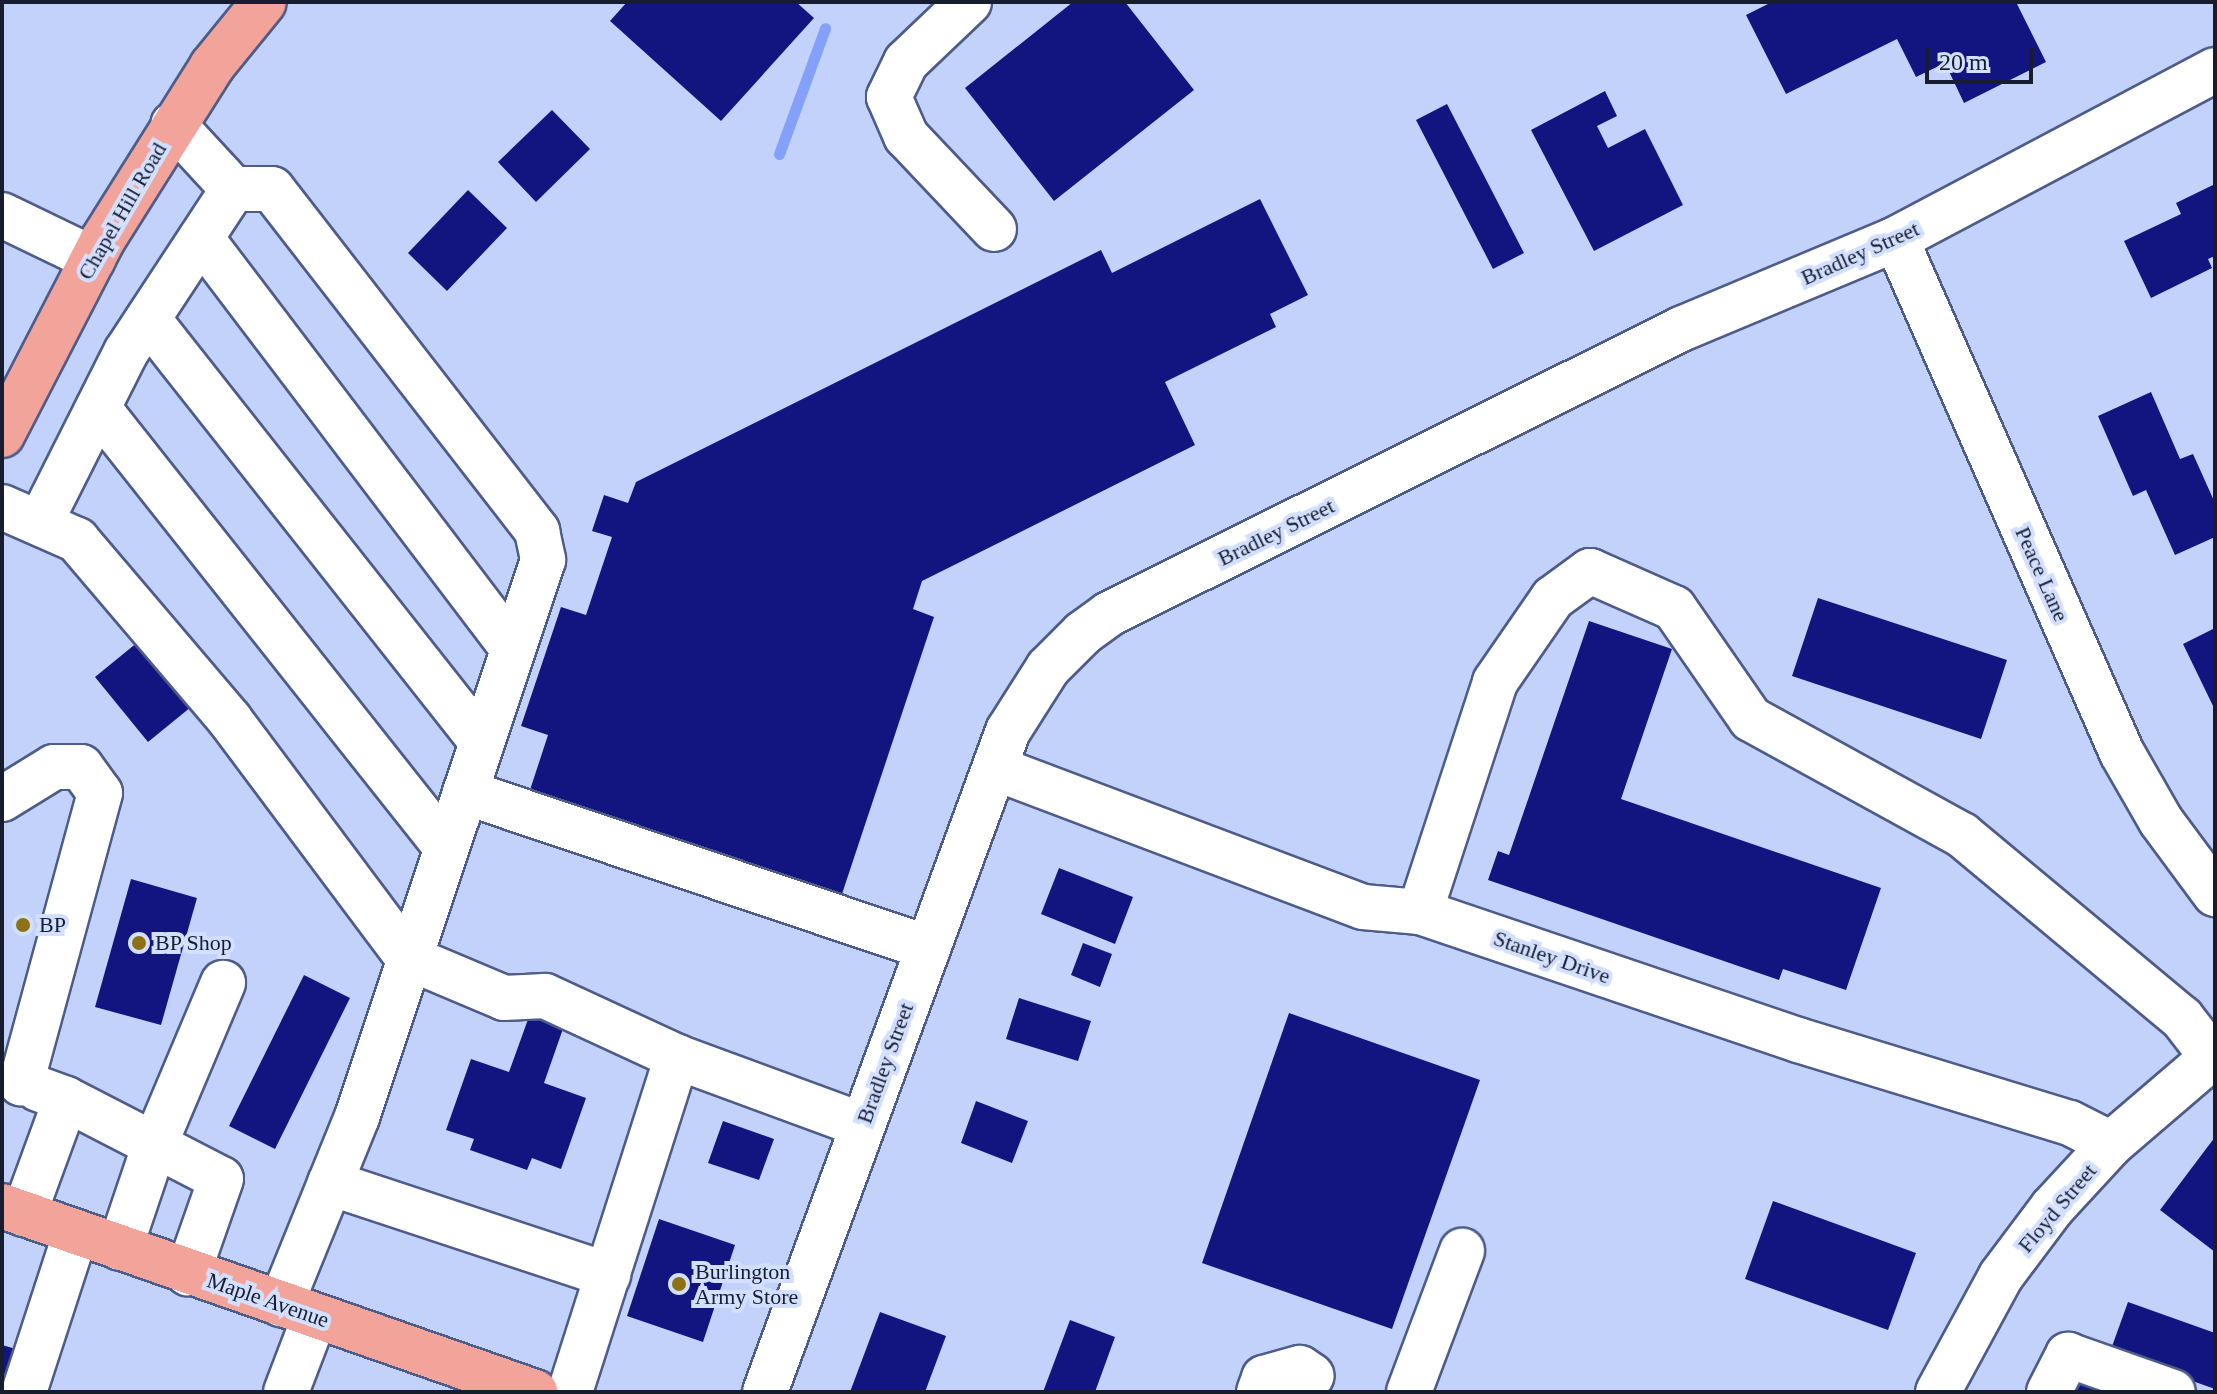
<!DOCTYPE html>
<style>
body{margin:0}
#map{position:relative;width:2217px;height:1394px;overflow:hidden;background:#c2d2fb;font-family:Georgia,serif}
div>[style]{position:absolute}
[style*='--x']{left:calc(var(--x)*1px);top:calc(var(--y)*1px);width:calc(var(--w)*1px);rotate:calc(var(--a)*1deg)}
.stream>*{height:11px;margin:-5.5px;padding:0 5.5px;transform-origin:5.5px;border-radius:5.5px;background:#83a1fb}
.building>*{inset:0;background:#121580}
.roads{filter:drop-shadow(2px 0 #4d5c89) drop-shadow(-2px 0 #4d5c89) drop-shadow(0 2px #4d5c89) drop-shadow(0 -2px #4d5c89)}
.minor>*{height:44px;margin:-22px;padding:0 22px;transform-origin:22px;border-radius:22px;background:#fff}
.major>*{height:44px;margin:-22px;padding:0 22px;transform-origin:22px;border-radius:22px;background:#f2a39a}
.dots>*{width:22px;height:22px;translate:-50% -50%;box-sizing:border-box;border:4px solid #d3dffe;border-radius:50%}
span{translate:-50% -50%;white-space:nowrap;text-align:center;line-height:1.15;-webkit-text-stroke:8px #d3dffe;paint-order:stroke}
.street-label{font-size:22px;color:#161d2f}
.poi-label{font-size:22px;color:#161d2f}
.left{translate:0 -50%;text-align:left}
.frame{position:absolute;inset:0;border:4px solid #161d2f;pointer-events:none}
.scale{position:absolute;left:1925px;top:48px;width:108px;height:36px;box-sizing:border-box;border:4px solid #161d2f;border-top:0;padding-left:10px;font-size:24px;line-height:28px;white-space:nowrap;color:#161d2f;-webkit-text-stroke:6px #d3dffe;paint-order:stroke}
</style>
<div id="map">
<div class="stream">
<div style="--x:779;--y:154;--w:134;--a:-69.9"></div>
</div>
<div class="building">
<div style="clip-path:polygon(627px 2px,796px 2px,814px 18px,721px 121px,610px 21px)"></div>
<div style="clip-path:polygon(1073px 2px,1125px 2px,1194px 90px,1054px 201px,965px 88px)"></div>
<div style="clip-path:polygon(1772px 2px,2016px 2px,2046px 62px,1964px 103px,1945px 63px,1916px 77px,1897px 39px,1786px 94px,1746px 15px)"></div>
<div style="clip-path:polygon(1605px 91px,1617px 116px,1597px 126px,1608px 148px,1645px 129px,1683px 205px,1594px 251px,1531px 130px)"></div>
<div style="clip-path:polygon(1447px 104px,1524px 253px,1493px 269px,1416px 120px)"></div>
<div style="clip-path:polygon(552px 110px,590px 149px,536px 202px,498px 162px)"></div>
<div style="clip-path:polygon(2215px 184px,2215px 256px,2208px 259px,2212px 268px,2151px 298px,2124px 241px,2181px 214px,2176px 203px)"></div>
<div style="clip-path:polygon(468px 190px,507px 228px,447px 291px,408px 253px)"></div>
<div style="clip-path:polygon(1260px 199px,1308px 295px,1270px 314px,1276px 327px,1165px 382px,1195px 445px,922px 581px,913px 609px,934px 617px,841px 897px,529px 793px,548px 735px,521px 726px,561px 607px,586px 615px,612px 537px,592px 531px,604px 495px,628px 503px,636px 482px,1101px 250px,1112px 273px)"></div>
<div style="clip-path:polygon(2151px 392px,2180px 459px,2193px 454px,2215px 503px,2215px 537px,2175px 555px,2146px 490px,2133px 496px,2098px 416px)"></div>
<div style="clip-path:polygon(1818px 598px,2007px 660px,1981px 739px,1792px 676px)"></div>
<div style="clip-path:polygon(1589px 621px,1672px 649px,1621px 799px,1881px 888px,1846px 990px,1783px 969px,1779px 980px,1488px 880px,1498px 851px,1509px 855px)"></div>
<div style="clip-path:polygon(2215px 628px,2215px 710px,2183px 644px)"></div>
<div style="clip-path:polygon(149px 633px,202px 698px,148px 742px,95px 677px)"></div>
<div style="clip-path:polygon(1059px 868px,1133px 897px,1115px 944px,1041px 914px)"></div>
<div style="clip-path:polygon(131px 879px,197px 898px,161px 1025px,95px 1007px)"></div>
<div style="clip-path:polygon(1083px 943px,1112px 954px,1100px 987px,1071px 975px)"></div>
<div style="clip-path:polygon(304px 975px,350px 998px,275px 1149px,229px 1126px)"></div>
<div style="clip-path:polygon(1019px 998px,1091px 1021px,1078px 1061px,1006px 1039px)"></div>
<div style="clip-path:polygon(531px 1011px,565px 1023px,544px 1083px,586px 1098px,561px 1169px,532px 1158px,527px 1170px,470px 1150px,474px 1139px,446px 1130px,471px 1059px,509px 1072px)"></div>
<div style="clip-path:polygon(1289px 1013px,1480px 1080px,1392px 1329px,1202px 1263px)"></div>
<div style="clip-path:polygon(976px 1101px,1028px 1121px,1012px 1163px,961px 1143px)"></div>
<div style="clip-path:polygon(723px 1121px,774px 1139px,759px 1180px,708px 1163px)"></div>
<div style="clip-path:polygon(2215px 1137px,2215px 1252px,2160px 1210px)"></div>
<div style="clip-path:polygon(1773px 1201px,1916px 1253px,1888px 1330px,1745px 1279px)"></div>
<div style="clip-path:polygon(659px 1219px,735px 1245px,703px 1342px,627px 1316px)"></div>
<div style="clip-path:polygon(2128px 1302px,2215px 1333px,2215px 1389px,2110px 1352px)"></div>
<div style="clip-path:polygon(880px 1312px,946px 1336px,925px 1392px,850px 1392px)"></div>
<div style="clip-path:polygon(1070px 1320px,1115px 1337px,1095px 1392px,1043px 1392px)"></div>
<div style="clip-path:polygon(2px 1345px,16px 1349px,3px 1389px,2px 1389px)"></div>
<div style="clip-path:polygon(2078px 1373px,2131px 1392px,2071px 1392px)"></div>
</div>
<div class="roads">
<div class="minor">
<div style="--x:969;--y:2;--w:87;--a:136.4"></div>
<div style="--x:906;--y:62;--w:39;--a:116"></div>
<div style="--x:889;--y:97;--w:43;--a:66.4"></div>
<div style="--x:906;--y:136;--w:128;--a:46.6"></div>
<div style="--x:233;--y:189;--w:39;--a:0"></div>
<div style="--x:272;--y:189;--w:433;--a:52.2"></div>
<div style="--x:537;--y:531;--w:30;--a:78"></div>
<div style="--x:543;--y:560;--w:587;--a:108.47"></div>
<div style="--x:357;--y:1117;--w:202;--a:112.1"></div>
<div style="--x:2;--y:215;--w:101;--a:25.8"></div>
<div style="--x:201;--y:238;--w:516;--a:52.8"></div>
<div style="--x:1896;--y:239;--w:561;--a:66.27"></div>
<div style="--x:2122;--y:753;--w:78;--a:60.2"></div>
<div style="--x:2161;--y:821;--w:91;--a:53.5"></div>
<div style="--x:148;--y:319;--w:538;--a:51.72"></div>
<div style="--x:98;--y:408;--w:559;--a:51.61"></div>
<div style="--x:2;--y:507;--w:82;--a:23.7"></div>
<div style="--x:77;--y:540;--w:236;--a:49.6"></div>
<div style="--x:230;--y:720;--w:296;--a:53.2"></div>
<div style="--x:407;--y:957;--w:105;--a:22.9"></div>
<div style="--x:504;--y:998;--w:41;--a:-2.8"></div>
<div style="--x:545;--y:996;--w:145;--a:24.8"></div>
<div style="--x:677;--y:1057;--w:197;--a:20.2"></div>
<div style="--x:40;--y:523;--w:191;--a:-63.3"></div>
<div style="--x:126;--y:352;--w:195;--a:-56.7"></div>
<div style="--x:233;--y:189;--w:88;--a:-132.7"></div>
<div style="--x:995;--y:768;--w:393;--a:20.7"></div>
<div style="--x:1363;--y:907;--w:57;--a:5"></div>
<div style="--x:1420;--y:912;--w:399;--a:18.7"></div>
<div style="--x:1798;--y:1040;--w:284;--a:17"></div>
<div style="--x:2070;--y:1123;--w:46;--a:27.1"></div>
<div style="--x:465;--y:792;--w:489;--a:18.6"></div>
<div style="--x:2;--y:799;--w:61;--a:-31.6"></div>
<div style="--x:54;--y:767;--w:27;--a:0"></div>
<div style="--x:81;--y:767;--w:32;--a:54"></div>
<div style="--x:100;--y:793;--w:301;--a:105.2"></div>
<div style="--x:1420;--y:912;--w:242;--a:-71.9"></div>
<div style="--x:1495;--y:682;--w:102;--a:-55.4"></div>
<div style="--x:1553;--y:598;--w:46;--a:-36.1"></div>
<div style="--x:1590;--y:571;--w:92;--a:23.8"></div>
<div style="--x:1674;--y:608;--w:135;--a:55.3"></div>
<div style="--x:1751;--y:719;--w:241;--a:28.8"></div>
<div style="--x:1962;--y:835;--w:286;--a:39.8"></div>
<div style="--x:2182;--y:1018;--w:49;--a:52.4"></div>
<div style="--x:66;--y:1099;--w:174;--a:27.3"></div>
<div style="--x:221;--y:1179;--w:100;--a:109.3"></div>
<div style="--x:330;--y:1183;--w:293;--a:18.3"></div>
<div style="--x:24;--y:1214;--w:122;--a:-69.9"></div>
<div style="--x:66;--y:1099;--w:30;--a:-160"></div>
<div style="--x:120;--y:1248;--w:110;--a:-71.4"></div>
<div style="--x:155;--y:1144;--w:175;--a:-67.1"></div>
<div style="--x:24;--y:1392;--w:168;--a:-72"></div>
<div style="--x:286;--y:1392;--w:81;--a:-69.1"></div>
<div style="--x:570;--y:1392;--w:352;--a:-72.3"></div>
<div style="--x:765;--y:1392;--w:704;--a:-69.82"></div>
<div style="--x:1008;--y:731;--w:75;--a:-57.6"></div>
<div style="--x:1048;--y:668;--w:49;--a:-45"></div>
<div style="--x:1083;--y:633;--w:32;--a:-36"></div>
<div style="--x:1109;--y:614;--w:639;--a:-26.48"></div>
<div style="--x:1681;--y:329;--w:233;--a:-22.7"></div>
<div style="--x:1896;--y:239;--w:361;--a:-27.9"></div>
<div style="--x:1259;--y:1392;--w:15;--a:-70"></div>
<div style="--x:1264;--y:1378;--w:37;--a:-16"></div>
<div style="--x:1300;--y:1368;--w:14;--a:34"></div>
<div style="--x:1409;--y:1392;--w:151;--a:-69.4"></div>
<div style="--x:1938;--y:1392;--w:132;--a:-61.5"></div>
<div style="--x:2001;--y:1276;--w:85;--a:-53.1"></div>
<div style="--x:2052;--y:1208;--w:87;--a:-47.3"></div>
<div style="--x:2111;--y:1144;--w:137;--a:-40.6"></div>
<div style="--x:2049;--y:1392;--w:42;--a:-62.8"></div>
<div style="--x:2068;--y:1355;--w:111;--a:19.4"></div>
</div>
<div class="major">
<div style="--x:2;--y:435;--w:218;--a:-62.7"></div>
<div style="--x:102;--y:241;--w:207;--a:-57.8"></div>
<div style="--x:212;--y:66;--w:82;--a:-50.9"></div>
<div style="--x:2;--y:1206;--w:565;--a:19.24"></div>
</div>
</div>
<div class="dots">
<div style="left:23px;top:925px;background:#8e7115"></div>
<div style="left:139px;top:943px;background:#8e7115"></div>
<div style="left:679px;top:1284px;background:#8e7115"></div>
</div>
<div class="street-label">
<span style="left:122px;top:211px;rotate:-60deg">Chapel Hill Road</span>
<span style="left:1860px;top:253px;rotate:-24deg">Bradley Street</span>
<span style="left:1276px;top:532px;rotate:-26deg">Bradley Street</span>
<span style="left:2042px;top:574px;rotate:66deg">Peace Lane</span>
<span style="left:1552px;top:957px;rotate:19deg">Stanley Drive</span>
<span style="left:885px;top:1063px;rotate:-70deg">Bradley Street</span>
<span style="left:2057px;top:1208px;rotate:-50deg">Floyd Street</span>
<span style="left:268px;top:1300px;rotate:19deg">Maple Avenue</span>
</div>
<div class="poi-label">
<span class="left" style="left:39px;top:925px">BP</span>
<span class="left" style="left:155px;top:943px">BP Shop</span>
<span class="left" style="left:695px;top:1284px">Burlington<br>Army Store</span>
</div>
<div class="frame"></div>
<div class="scale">20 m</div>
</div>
